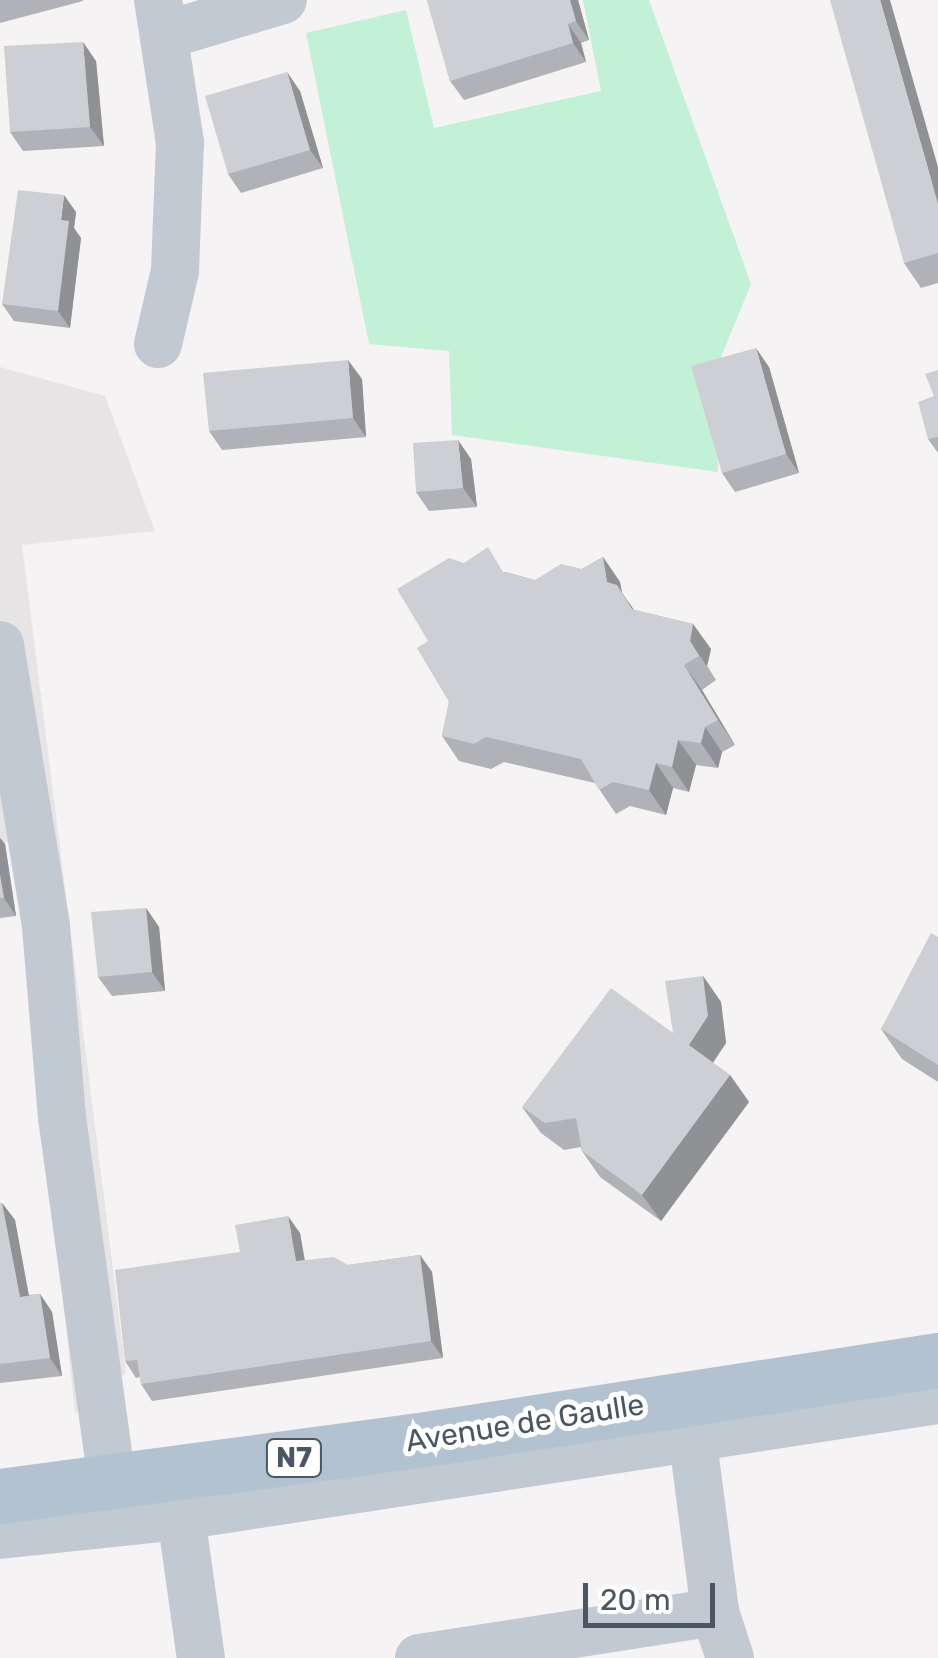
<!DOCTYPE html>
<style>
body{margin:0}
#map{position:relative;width:938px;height:1658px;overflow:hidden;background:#f5f3f3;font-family:Rubik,sans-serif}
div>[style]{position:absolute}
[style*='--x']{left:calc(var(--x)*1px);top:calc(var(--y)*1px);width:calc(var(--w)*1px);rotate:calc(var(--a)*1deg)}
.education>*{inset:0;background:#e6e4e5}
.green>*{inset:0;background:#c3f1d5}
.minor>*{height:48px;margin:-24px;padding:0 24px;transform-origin:24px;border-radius:24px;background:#c1cad2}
.major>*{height:55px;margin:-27.5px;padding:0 27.5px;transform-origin:27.5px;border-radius:27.5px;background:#b3c2d1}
.wall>*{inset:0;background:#b0b2b7}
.shaded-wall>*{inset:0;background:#909195}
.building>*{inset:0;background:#cdcfd5}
span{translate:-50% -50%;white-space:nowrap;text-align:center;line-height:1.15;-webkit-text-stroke:10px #fff;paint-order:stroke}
.shield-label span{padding:2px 8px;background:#fff;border:2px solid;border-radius:8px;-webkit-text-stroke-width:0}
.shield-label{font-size:28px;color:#4a5661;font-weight:700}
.street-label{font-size:30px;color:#4a5661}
.scale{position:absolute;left:583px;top:1583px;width:132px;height:45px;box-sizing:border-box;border:5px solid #4a5661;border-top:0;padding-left:12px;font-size:30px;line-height:35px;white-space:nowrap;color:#4a5661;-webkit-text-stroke:8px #fff;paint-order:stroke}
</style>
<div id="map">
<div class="education">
<div style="clip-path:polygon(0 367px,105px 396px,155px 531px,22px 545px,126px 1373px,75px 1413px,14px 842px,0 842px)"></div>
</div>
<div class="green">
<div style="clip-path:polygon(583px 0,649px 0,751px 284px,716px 369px,718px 472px,452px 435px,449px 351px,369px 344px,306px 33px,406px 10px,434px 128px,601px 91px)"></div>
</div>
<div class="minor">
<div style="--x:166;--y:35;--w:122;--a:-16.7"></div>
<div style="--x:158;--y:344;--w:75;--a:-76.9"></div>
<div style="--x:175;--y:271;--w:128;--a:-87.8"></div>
<div style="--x:180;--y:143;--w:145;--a:-98.7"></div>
<div style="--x:0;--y:645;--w:286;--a:80.7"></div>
<div style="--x:46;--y:927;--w:191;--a:85.2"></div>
<div style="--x:62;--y:1117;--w:369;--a:82.2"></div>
<div style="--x:689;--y:1411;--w:203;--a:82.6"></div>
<div style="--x:715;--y:1612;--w:48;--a:71.9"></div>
<div style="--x:177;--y:1488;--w:172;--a:82"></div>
<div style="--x:0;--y:1535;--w:182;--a:-6"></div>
<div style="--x:181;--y:1516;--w:766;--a:-8.71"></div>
<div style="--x:419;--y:1658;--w:300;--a:-8.8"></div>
</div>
<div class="major">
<div style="--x:0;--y:1496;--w:417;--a:-7.6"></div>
<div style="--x:413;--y:1441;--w:531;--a:-8.77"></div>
</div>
<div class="wall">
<div style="clip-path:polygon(0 0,83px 0,83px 1px,0 23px)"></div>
<div style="clip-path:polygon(427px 0,578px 0,589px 40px,581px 43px,586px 62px,464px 100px,450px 81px)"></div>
<div style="clip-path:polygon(96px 61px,104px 146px,23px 151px,10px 132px)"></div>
<div style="clip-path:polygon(300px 91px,323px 168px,241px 193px,228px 174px)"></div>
<div style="clip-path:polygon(938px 167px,938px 283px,921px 288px,904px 263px)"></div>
<div style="clip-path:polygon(76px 212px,74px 228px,81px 238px,70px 328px,14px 321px,2px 304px)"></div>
<div style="clip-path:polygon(769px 367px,799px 473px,735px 492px,722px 473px)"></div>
<div style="clip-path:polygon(938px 370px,938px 453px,928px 439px)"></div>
<div style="clip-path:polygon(362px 379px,366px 437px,222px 450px,209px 431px)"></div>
<div style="clip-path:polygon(471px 459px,477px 507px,429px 511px,416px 492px)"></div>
<div style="clip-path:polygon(603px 557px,620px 582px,622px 593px,634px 610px,693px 624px,711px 649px,707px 666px,716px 680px,702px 690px,735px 745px,722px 752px,718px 768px,696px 765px,689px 792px,673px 788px,666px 815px,630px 806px,616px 814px,595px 783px,504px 762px,491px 769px,459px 761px,442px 736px,449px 702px,428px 641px,505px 572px,535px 580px,582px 569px)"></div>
<div style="clip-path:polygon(0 838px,5px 844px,16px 916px,0 918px)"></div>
<div style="clip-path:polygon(146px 908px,159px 927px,165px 991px,112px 996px,98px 977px)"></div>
<div style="clip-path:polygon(938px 937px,938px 1082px,902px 1059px,881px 1029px)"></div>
<div style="clip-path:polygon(703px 976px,721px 1002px,726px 1043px,713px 1063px,730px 1075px,749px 1102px,661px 1221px,600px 1177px,582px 1151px,581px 1147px,564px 1150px,541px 1133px,522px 1107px,673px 1033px)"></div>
<div style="clip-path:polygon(0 1203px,2px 1203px,15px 1220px,29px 1295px,40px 1294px,52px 1312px,62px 1376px,0 1383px)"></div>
<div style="clip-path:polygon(300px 1233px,304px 1260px,348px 1265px,420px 1255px,432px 1272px,443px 1358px,152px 1401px,141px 1384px,140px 1377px,136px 1378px,125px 1361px,240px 1252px)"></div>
</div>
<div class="shaded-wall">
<div style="clip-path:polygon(570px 0,578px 0,589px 40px,576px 21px)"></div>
<div style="clip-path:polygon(880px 0,890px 0,938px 167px,938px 204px)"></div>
<div style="clip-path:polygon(568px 24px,581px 43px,586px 62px,573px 43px)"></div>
<div style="clip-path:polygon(83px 42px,96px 61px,104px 146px,90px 127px)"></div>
<div style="clip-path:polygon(287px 72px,300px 91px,323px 168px,310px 150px)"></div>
<div style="clip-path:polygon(64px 195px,76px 212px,74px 228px,81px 238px,70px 328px,58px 311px,61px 220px)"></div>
<div style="clip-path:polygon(756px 348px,769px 367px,799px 473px,786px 454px)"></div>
<div style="clip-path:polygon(348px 360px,362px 379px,366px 437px,353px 418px)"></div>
<div style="clip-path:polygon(458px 440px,471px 459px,477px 507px,463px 488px)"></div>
<div style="clip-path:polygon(603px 557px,620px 582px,622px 593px,634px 610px,624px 607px,607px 582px)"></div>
<div style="clip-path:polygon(693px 624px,711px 649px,707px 666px,716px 680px,690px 641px)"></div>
<div style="clip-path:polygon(684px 665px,702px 690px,735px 745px,718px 720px)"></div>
<div style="clip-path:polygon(705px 727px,722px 752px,718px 768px,701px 743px)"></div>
<div style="clip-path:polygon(678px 740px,696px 765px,689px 792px,672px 767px)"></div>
<div style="clip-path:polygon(656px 763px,673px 788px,666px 815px,649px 790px)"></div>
<div style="clip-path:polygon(0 838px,5px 844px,16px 916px,4px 898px,0 875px)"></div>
<div style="clip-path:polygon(146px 908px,159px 927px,165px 991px,152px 972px)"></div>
<div style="clip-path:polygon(703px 976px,721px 1002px,726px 1043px,707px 1071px,689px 1045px)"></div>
<div style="clip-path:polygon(730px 1075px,749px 1102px,661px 1221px,642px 1195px)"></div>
<div style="clip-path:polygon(2px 1203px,15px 1220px,32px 1314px,20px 1297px)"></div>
<div style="clip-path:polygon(288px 1216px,300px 1233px,308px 1278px,296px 1261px)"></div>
<div style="clip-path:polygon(420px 1255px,432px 1272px,443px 1358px,431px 1341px)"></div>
<div style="clip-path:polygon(40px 1294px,52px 1312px,62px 1376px,50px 1358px)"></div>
</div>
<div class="building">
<div style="clip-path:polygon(427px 0,570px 0,576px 21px,568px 24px,573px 43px,450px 81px)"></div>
<div style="clip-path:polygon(830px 0,880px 0,938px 204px,938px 253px,904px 263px)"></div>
<div style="clip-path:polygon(83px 42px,90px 127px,10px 132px,4px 46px)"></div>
<div style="clip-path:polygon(287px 72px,310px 150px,228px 174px,205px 96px)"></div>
<div style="clip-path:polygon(18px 190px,64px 195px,61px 220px,69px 221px,58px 311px,2px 304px)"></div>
<div style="clip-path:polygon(756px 348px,786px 454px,722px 473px,691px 366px)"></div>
<div style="clip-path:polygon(348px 360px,353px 418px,209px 431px,203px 373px)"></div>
<div style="clip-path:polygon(938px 370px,938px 437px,928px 439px,918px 402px,934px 396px,925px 374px)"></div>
<div style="clip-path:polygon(458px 440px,463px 488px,416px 492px,413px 443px)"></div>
<div style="clip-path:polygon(488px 547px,503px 572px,535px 580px,561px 564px,582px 569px,603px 557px,607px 582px,617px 585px,632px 609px,693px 624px,690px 641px,699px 656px,684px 665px,718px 720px,705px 727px,701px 743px,678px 740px,672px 767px,656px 763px,649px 790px,613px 782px,599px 790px,581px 759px,486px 737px,474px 744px,442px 736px,449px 702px,417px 648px,428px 641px,397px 589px,449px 558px,464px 563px)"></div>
<div style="clip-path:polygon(0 875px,4px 898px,0 898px)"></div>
<div style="clip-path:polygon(146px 908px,152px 972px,98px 977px,91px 912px)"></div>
<div style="clip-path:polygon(931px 933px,938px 937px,938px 1065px,881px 1029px)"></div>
<div style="clip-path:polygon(703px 976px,708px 1016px,689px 1045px,730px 1075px,642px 1195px,582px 1151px,576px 1118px,545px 1123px,522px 1107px,611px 988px,673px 1033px,665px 981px)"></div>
<div style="clip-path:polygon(0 1203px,2px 1203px,20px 1297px,40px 1294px,50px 1358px,0 1364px)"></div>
<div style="clip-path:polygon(288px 1216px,296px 1261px,334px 1257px,348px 1265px,420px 1255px,431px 1341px,141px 1384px,137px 1360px,125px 1361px,115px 1270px,240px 1252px,235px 1225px)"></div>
</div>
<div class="shield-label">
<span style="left:294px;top:1458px">N7</span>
</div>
<div class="street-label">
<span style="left:525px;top:1423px;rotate:-9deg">Avenue de Gaulle</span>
</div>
<div class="scale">20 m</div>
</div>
